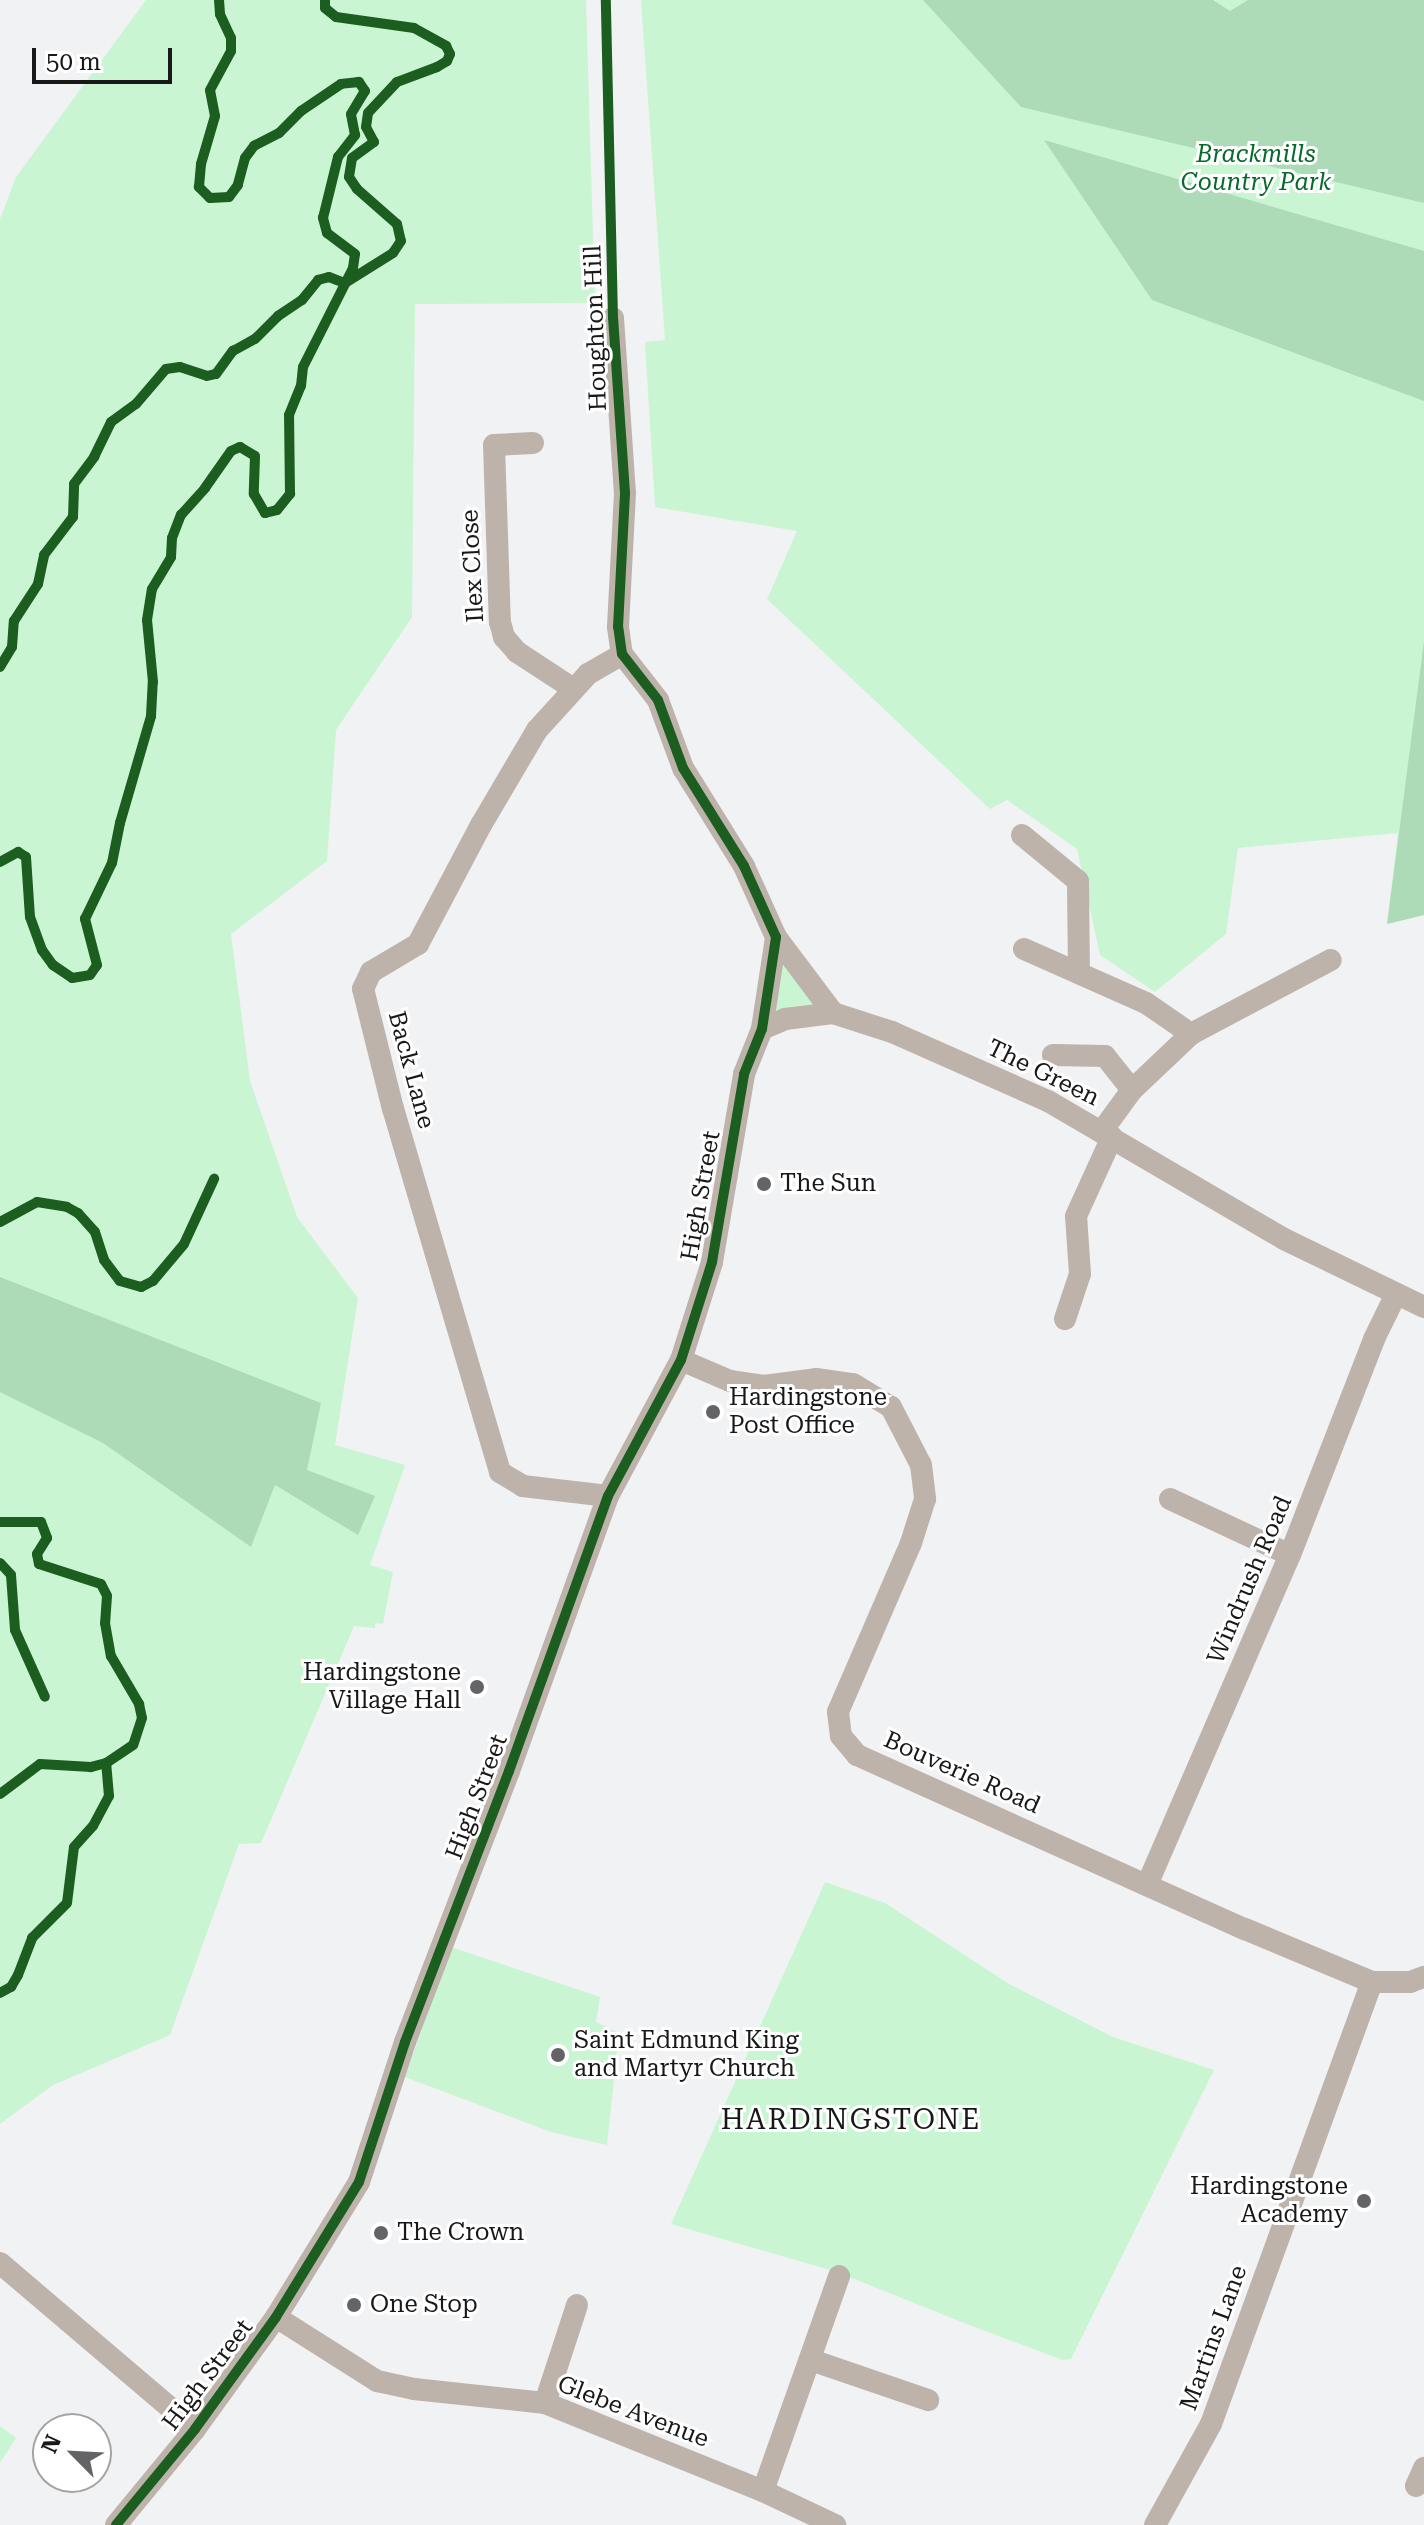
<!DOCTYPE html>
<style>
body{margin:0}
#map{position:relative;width:1424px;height:2525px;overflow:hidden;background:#f1f2f4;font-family:"Roboto Serif",serif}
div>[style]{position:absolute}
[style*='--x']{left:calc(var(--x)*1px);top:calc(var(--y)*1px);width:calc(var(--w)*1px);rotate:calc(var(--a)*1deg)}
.green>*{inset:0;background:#c9f5d2}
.forest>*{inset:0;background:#addbb8}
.minor>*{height:22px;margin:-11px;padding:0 11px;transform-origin:11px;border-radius:11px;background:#bdb3ab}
.cycleway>*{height:10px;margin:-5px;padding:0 5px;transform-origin:5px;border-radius:5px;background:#1b5e20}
.dots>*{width:22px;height:22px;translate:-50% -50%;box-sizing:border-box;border:4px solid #fff;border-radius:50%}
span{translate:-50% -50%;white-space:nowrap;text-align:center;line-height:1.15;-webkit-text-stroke:6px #fff;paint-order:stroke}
.park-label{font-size:24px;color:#08692d;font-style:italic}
.street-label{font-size:24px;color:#181819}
.poi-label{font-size:24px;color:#181819}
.left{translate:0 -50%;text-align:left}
.right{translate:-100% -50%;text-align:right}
.quarter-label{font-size:28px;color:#181819;letter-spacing:2px}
.north{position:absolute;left:32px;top:2413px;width:80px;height:80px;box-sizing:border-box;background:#fff;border:2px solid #a3a3a3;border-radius:50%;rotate:294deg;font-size:22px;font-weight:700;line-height:32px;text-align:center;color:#181819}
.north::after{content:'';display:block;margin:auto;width:28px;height:36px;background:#646466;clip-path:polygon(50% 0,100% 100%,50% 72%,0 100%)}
.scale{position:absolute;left:32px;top:48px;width:140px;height:36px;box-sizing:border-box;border:4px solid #181819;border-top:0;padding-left:10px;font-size:24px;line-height:28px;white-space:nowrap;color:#181819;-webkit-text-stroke:6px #fff;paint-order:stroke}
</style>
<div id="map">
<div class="green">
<div style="clip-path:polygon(146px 0,586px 0,595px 303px,415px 304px,412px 617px,336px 730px,327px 861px,231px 934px,250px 1081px,297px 1217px,358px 1298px,335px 1445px,405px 1465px,370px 1565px,393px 1572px,383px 1624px,375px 1623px,375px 1628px,354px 1626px,261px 1843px,239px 1844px,170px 2035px,53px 2085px,0 2124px,0 219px,16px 177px)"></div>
<div style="clip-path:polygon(641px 0,1424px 0,1424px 915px,1387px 924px,1398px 833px,1238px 848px,1226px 934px,1155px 992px,1100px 955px,1077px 849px,1007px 800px,990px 809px,767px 599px,797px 531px,655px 507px,645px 342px,665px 340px)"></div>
<div style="clip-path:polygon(780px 949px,819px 1006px,772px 1015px)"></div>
<div style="clip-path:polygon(825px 1882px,885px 1903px,1009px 1984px,1113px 2037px,1214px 2070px,1071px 2359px,1063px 2360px,964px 2323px,837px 2272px,671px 2224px)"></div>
<div style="clip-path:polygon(451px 1947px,600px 1997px,596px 2022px,619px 2033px,607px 2145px,551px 2132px,405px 2077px)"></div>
<div style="clip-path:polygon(0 2426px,16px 2438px,0 2463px)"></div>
</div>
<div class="forest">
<div style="clip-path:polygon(923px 0,1213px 0,1230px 11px,1248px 0,1424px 0,1424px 203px,1021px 107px)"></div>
<div style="clip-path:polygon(1044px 140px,1424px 251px,1424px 401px,1152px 300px)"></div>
<div style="clip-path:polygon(1424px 641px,1424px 915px,1387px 924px,1399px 833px)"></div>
<div style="clip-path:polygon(0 1277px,321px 1403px,307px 1470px,375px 1496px,358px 1535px,275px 1485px,251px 1547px,103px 1443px,0 1392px)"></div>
</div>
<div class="minor">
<div style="--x:613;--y:318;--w:175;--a:86.1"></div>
<div style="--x:625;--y:493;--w:134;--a:93"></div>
<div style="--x:618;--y:627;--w:27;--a:82"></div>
<div style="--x:533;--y:443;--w:39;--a:177"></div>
<div style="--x:494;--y:445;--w:177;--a:88.1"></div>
<div style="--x:500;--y:622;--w:16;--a:75"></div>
<div style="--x:504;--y:637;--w:20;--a:49"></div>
<div style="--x:517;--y:652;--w:66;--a:33.2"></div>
<div style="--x:1022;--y:835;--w:72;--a:39.4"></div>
<div style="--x:1078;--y:881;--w:92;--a:89.4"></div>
<div style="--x:776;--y:937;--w:95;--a:53.1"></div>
<div style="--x:1024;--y:949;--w:133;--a:23.9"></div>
<div style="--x:1146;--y:1003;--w:55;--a:34.6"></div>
<div style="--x:762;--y:1029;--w:25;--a:-23"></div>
<div style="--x:785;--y:1019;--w:48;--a:-7.1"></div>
<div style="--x:833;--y:1013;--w:62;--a:17.9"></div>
<div style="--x:892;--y:1032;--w:171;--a:23.9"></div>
<div style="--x:1048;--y:1101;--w:273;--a:30.3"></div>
<div style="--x:1284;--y:1239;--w:156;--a:25.9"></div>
<div style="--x:1053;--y:1055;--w:52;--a:1.1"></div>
<div style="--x:1105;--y:1056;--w:43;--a:51.5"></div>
<div style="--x:1102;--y:1131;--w:51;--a:-53.8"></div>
<div style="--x:1132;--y:1090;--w:81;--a:-43.5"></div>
<div style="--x:1191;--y:1034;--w:158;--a:-27.9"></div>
<div style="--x:1065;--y:1319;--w:47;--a:-71.6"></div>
<div style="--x:1080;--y:1274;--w:58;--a:-93.9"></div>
<div style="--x:1076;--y:1216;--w:87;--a:-65.5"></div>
<div style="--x:681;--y:1360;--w:53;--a:23.2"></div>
<div style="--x:730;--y:1381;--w:34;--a:8"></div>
<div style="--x:764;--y:1386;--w:52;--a:-7.7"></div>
<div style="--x:816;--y:1379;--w:37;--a:8"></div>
<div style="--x:853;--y:1384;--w:44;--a:31.2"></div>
<div style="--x:891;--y:1407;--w:65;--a:62.7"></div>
<div style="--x:921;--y:1465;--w:34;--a:83"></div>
<div style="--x:925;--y:1499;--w:46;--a:107.7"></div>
<div style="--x:911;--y:1543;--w:184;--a:113.4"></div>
<div style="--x:838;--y:1712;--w:24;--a:83"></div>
<div style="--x:841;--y:1736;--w:25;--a:50"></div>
<div style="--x:857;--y:1755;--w:425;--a:24.2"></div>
<div style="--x:1245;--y:1929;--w:138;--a:22.7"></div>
<div style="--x:1372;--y:1982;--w:38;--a:0"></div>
<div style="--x:1410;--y:1982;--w:15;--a:-20"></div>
<div style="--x:608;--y:1496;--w:86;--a:-173.3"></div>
<div style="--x:523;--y:1486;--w:27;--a:-149"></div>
<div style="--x:500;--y:1472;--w:378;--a:-106.4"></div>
<div style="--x:393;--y:1109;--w:124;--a:-104"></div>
<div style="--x:363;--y:989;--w:19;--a:-65"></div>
<div style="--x:371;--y:972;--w:55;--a:-30.8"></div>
<div style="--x:418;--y:944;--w:135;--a:-62.1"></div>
<div style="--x:481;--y:825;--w:110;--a:-59.5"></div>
<div style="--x:537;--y:730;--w:76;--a:-47.7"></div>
<div style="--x:588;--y:674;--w:39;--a:-30"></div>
<div style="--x:1170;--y:1499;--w:132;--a:25"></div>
<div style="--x:1147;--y:1885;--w:360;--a:-66.6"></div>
<div style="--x:1290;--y:1555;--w:232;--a:-68.7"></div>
<div style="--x:1374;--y:1339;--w:50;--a:-63.9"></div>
<div style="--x:0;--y:2263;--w:256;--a:40.4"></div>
<div style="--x:276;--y:2317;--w:120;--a:32.4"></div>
<div style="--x:377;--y:2381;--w:38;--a:12"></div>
<div style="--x:414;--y:2389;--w:132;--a:6.1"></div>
<div style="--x:545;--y:2403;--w:235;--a:22"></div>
<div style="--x:763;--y:2491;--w:80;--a:25.3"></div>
<div style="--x:811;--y:2360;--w:124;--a:18.9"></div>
<div style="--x:545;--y:2403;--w:103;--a:-71.9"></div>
<div style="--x:1416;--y:2486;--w:20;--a:-66"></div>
<div style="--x:763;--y:2491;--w:228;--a:-70.5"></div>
<div style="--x:116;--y:2525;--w:124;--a:-50.5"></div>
<div style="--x:195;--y:2429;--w:138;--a:-54.1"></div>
<div style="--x:276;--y:2317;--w:158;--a:-58.4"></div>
<div style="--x:359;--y:2182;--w:147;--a:-71.8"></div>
<div style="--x:405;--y:2042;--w:290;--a:-69"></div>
<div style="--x:509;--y:1771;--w:292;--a:-70.2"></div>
<div style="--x:608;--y:1496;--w:154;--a:-61.8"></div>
<div style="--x:681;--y:1360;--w:103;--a:-72.4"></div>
<div style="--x:712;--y:1262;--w:191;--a:-80.3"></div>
<div style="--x:744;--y:1074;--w:48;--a:-68.2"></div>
<div style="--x:762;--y:1029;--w:93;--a:-81.3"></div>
<div style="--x:776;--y:937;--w:78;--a:-114.3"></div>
<div style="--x:744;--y:866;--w:115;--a:-121.9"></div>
<div style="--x:683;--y:768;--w:72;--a:-110.2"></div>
<div style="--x:658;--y:700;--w:58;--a:-128"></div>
<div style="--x:1155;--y:2525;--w:115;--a:-61"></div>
<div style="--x:1211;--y:2424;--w:470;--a:-70"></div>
</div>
<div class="cycleway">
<div style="--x:325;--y:0;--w:8;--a:90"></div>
<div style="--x:325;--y:8;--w:14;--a:39"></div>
<div style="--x:336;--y:17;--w:79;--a:8"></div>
<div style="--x:414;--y:28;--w:37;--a:29"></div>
<div style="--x:446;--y:46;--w:9;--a:63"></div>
<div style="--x:450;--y:54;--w:8;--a:113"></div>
<div style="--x:447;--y:61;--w:12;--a:149"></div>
<div style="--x:437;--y:67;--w:43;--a:159.4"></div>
<div style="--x:397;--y:82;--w:42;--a:133.1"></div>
<div style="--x:368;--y:113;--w:14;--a:98"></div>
<div style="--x:366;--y:127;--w:17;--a:62"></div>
<div style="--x:374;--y:142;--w:27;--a:144"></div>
<div style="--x:352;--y:158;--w:19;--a:99"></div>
<div style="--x:349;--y:177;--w:14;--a:56"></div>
<div style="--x:357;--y:189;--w:53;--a:41.2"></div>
<div style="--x:397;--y:224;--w:17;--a:77"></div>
<div style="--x:401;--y:241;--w:14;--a:124"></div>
<div style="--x:393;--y:253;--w:57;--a:148"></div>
<div style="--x:0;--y:667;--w:23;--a:-59"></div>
<div style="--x:12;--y:647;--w:26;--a:-86"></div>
<div style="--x:14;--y:621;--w:44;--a:-57"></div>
<div style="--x:38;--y:584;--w:30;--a:-78"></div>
<div style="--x:44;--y:555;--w:48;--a:-52.7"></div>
<div style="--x:73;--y:517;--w:33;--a:-88"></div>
<div style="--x:74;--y:484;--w:34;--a:-53"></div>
<div style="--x:94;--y:457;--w:39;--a:-64"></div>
<div style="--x:111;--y:422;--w:31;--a:-36"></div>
<div style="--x:136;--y:404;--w:46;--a:-49.4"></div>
<div style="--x:166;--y:369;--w:14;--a:-8"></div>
<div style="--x:180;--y:367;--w:28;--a:18"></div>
<div style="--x:207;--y:376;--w:9;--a:-13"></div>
<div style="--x:216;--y:374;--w:29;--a:-54"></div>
<div style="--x:233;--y:351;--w:25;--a:-29"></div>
<div style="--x:255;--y:339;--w:33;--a:-45"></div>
<div style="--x:278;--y:316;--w:29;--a:-34"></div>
<div style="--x:302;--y:300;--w:26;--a:-51"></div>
<div style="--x:318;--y:280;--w:11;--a:-15"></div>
<div style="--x:329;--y:277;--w:17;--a:21"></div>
<div style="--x:0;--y:862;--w:21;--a:-29"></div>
<div style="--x:18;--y:852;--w:9;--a:32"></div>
<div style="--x:26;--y:857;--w:60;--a:86.2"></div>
<div style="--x:30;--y:917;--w:35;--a:70"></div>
<div style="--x:42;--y:950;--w:19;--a:54"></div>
<div style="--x:53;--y:965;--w:23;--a:34"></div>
<div style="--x:72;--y:978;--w:18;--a:-9"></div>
<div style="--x:90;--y:975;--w:12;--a:-55"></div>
<div style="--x:97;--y:965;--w:48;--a:-104.6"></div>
<div style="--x:85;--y:919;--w:62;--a:-64.3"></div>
<div style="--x:112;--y:863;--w:41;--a:-78.7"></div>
<div style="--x:120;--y:823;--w:111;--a:-73.8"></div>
<div style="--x:151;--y:716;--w:34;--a:-87"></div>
<div style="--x:153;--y:682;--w:62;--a:-95.5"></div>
<div style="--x:147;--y:620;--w:31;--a:-81"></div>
<div style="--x:152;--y:589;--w:37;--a:-59"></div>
<div style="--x:171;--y:557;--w:19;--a:-87"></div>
<div style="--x:172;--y:538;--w:25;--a:-69"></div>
<div style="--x:181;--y:515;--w:36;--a:-48"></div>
<div style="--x:205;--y:488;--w:45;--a:-54.9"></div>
<div style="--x:231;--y:451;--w:10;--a:-24"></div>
<div style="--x:240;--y:447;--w:17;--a:31"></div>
<div style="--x:255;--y:456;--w:38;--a:92"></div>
<div style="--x:254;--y:494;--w:22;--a:60"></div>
<div style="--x:265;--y:513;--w:12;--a:-14"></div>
<div style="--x:277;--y:510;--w:21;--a:-51"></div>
<div style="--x:290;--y:494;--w:79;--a:-90.7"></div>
<div style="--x:289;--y:415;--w:31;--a:-68"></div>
<div style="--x:301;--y:386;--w:19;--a:-84"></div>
<div style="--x:303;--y:367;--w:111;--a:-63.2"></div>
<div style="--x:353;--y:268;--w:14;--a:-82"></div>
<div style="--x:355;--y:254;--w:35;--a:-143"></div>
<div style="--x:327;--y:233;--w:16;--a:-105"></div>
<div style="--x:323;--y:218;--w:63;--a:-76.2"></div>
<div style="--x:338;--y:157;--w:28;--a:-52"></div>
<div style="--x:355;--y:135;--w:21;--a:-101"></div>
<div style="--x:351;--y:114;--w:27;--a:-59"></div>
<div style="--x:365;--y:91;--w:11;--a:-124"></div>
<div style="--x:359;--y:82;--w:18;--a:174"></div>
<div style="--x:341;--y:84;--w:48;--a:146"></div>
<div style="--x:301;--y:111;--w:31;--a:135"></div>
<div style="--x:279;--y:133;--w:28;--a:153"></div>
<div style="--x:254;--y:146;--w:15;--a:127"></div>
<div style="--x:245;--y:158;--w:28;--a:105"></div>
<div style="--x:238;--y:185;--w:15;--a:127"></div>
<div style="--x:229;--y:197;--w:19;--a:177"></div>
<div style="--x:210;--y:198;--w:16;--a:-135"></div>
<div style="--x:199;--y:187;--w:23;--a:-85"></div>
<div style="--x:201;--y:164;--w:50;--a:-73.7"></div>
<div style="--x:215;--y:116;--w:26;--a:-101"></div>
<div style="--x:210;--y:90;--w:44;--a:-61.7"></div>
<div style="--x:231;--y:51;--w:13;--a:-90"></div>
<div style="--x:231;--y:38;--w:26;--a:-115"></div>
<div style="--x:220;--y:14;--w:14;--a:-94"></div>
<div style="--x:0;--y:1222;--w:42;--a:-28.4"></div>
<div style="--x:37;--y:1202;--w:30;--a:9"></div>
<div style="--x:67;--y:1207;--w:13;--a:29"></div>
<div style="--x:78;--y:1213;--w:25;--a:48"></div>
<div style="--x:95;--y:1232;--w:29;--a:72"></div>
<div style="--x:104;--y:1260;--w:26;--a:53"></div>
<div style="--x:120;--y:1281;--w:22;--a:16"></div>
<div style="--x:141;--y:1287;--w:13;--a:-27"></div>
<div style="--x:153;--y:1281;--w:48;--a:-50"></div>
<div style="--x:184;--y:1244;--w:72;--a:-65.2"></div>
<div style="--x:0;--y:1522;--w:41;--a:0"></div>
<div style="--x:41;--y:1522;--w:17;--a:69"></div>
<div style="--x:47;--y:1538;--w:19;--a:122"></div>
<div style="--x:37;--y:1554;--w:10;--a:79"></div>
<div style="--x:39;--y:1564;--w:65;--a:17.9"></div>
<div style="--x:101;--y:1584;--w:13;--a:63"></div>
<div style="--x:107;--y:1596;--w:27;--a:94"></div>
<div style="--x:105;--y:1623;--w:34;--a:80"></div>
<div style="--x:111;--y:1656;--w:56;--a:59.7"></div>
<div style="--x:139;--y:1704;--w:14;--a:78"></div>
<div style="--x:142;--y:1718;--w:28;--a:108"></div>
<div style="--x:133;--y:1745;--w:32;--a:146"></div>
<div style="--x:106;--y:1763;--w:16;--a:165"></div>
<div style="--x:91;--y:1767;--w:51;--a:-176.6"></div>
<div style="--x:40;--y:1764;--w:50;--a:143.1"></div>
<div style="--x:0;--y:1563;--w:16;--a:47"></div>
<div style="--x:11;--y:1575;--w:55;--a:85.8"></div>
<div style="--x:15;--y:1630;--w:73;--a:65.9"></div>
<div style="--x:0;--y:1993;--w:13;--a:-29"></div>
<div style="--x:11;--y:1987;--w:14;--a:-60"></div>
<div style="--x:18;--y:1975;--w:40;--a:-69"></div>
<div style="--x:32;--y:1938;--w:49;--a:-45"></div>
<div style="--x:67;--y:1903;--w:56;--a:-82.9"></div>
<div style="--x:74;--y:1847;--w:28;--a:-48"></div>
<div style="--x:93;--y:1826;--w:34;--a:-62"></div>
<div style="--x:109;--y:1796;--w:33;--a:-95"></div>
<div style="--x:116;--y:2525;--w:124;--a:-50.5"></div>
<div style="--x:195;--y:2429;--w:138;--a:-54.1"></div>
<div style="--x:276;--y:2317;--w:158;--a:-58.4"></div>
<div style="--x:359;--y:2182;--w:147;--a:-71.8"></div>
<div style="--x:405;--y:2042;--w:290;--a:-69"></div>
<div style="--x:509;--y:1771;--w:292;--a:-70.2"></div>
<div style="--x:608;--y:1496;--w:154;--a:-61.8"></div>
<div style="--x:681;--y:1360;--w:103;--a:-72.4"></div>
<div style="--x:712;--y:1262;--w:191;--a:-80.3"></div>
<div style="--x:744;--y:1074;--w:48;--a:-68.2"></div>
<div style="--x:762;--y:1029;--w:93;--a:-81.3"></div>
<div style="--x:776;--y:937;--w:78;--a:-114.3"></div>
<div style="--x:744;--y:866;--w:115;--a:-121.9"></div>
<div style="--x:683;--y:768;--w:72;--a:-110.2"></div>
<div style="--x:658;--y:700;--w:58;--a:-128"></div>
<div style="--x:622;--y:654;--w:27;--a:-98"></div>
<div style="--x:618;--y:627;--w:134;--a:-87"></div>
<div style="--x:625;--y:493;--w:175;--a:-93.9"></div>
<div style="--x:613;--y:318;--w:318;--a:-91.3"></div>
</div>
<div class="dots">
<div style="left:764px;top:1184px;background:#646466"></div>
<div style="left:713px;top:1412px;background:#646466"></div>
<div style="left:477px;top:1687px;background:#646466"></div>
<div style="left:558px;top:2055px;background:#646466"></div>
<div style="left:1364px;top:2201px;background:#646466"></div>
<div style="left:381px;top:2233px;background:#646466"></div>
<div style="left:354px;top:2305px;background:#646466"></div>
</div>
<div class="park-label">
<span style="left:1256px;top:169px">Brackmills<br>Country Park</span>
</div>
<div class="street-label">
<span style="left:596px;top:328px;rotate:-92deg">Houghton Hill</span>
<span style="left:473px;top:566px;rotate:-93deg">Ilex Close</span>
<span style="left:411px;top:1070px;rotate:75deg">Back Lane</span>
<span style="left:1043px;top:1073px;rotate:26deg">The Green</span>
<span style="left:701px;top:1196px;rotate:-80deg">High Street</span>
<span style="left:1250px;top:1580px;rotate:-67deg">Windrush Road</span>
<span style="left:962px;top:1773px;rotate:24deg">Bouverie Road</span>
<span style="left:477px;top:1797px;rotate:-69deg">High Street</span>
<span style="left:1214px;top:2338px;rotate:-70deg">Martins Lane</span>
<span style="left:208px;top:2375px;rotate:-53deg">High Street</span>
<span style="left:633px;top:2412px;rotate:21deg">Glebe Avenue</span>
</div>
<div class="poi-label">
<span class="left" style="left:780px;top:1184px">The Sun</span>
<span class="left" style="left:729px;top:1412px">Hardingstone<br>Post Office</span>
<span class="right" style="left:461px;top:1687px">Hardingstone<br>Village Hall</span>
<span class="left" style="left:574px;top:2055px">Saint Edmund King<br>and Martyr Church</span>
<span class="right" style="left:1348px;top:2201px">Hardingstone<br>Academy</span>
<span class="left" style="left:397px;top:2233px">The Crown</span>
<span class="left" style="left:370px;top:2305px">One Stop</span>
</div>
<div class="quarter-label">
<span style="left:851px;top:2120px">HARDINGSTONE</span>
</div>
<div class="north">N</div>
<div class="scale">50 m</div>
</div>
